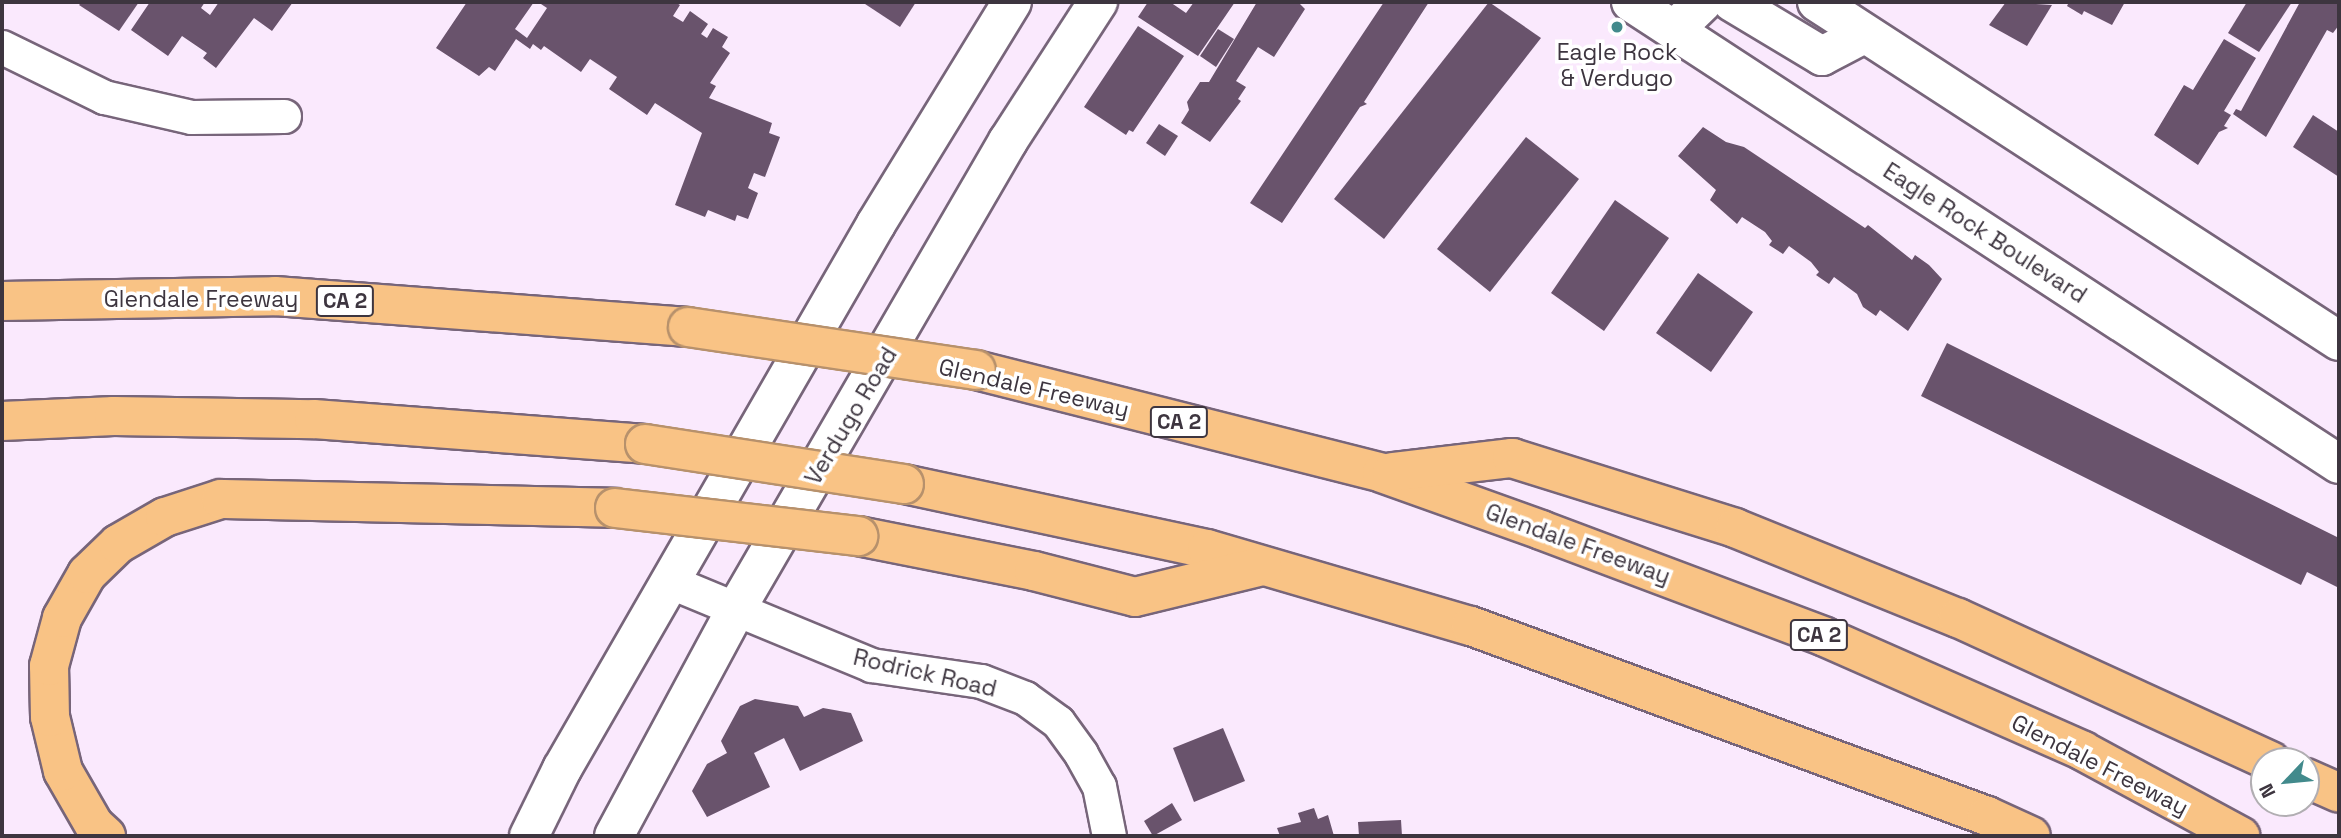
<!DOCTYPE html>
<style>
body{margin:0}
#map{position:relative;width:2341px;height:838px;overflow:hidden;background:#fae9fd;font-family:"Space Grotesk",sans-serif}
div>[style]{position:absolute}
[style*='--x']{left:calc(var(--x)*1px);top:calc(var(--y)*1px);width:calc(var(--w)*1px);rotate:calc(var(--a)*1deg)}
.building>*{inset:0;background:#69536c}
.roads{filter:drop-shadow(2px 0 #77657a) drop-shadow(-2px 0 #77657a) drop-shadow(0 2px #77657a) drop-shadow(0 -2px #77657a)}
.minor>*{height:33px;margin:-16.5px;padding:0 16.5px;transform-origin:16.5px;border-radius:16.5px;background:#fff}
.secondary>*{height:38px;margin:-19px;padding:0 19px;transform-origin:19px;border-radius:19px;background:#fff}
.motorway>*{height:38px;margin:-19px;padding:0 19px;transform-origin:19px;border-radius:19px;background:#f9c385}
.bridges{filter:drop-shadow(2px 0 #b7916c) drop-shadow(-2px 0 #b7916c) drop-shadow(0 2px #b7916c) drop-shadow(0 -2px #b7916c)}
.motorway-bridge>*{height:38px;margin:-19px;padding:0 19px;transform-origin:19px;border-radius:19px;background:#f9c385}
.dots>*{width:19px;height:19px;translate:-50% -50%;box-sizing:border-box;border:4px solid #fff;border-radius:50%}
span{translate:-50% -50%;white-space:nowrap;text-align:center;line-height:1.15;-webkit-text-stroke:7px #fff;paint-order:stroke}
.shield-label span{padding:2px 5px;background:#fff;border:2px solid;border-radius:5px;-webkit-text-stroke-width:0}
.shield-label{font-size:21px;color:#3d353f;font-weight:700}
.poi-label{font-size:23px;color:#3d353f}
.street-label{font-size:23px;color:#3d353f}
.frame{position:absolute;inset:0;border:4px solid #3d353f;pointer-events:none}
.north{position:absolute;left:2250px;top:747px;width:70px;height:70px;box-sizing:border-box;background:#fff;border:2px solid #b1aeb2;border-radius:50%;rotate:244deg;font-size:19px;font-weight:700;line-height:28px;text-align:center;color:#3d353f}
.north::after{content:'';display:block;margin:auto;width:24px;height:32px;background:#428a8c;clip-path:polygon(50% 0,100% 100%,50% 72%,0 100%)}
</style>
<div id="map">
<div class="building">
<div style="clip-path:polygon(82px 2px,139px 2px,119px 31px,79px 5px)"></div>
<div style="clip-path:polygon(150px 2px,205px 2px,201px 8px,210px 15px,219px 2px,293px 2px,272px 31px,254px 18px,216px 68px,203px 58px,207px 53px,182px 36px,168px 56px,131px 30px)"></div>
<div style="clip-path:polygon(467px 2px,534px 2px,515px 29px,527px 38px,547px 8px,538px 2px,675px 2px,680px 5px,673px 16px,683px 22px,690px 11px,708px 24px,701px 34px,707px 38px,713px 28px,728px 37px,722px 47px,730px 53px,710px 83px,716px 86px,709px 98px,772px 123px,769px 133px,780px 137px,765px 177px,754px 173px,748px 188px,758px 193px,748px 219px,737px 215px,735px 221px,708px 210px,705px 217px,675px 205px,702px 133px,655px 103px,647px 115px,609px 89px,617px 77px,590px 59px,581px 72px,544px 46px,541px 50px,533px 44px,530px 49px,516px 39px,495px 71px,489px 67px,479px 76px,436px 48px)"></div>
<div style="clip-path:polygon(862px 2px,916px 2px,900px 27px)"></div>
<div style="clip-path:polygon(1148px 2px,1170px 2px,1186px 13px,1194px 2px,1235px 2px,1198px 56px,1138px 17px)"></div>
<div style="clip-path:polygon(1257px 2px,1298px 2px,1305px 9px,1274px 57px,1258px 47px,1236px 81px,1246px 87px,1238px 99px,1241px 101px,1210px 142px,1181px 123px,1189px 110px,1187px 102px,1200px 82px,1209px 82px)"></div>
<div style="clip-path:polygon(1384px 2px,1429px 2px,1364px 102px,1367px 104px,1360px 107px,1282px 223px,1250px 203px)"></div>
<div style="clip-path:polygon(1489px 2px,1541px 38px,1384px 239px,1334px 199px)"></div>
<div style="clip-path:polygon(2006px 2px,2052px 5px,2027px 46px,1989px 25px)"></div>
<div style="clip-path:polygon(2069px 2px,2125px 2px,2112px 25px,2084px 11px,2082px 15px,2067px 6px)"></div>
<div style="clip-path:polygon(2247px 2px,2292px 2px,2259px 52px,2228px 33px)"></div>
<div style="clip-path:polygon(2300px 2px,2339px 2px,2339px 25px,2333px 33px,2327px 30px,2266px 137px,2233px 114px,2236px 109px,2241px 111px)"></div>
<div style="clip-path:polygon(1138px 26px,1184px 56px,1133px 132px,1129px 130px,1126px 135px,1084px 107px)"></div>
<div style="clip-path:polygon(1218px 29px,1234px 39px,1216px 67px,1200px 56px)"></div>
<div style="clip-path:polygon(2224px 39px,2256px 58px,2224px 111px,2231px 115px,2224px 126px,2228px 128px,2219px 132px,2198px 165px,2154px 135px,2184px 85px,2193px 90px)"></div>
<div style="clip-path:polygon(2313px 115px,2339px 132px,2339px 177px,2293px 147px)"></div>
<div style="clip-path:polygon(1159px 124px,1178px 136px,1165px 156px,1146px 143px)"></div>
<div style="clip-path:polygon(1703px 127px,1726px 142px,1744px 147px,1865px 228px,1868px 225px,1912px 260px,1915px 255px,1929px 265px,1942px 279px,1908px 331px,1880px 310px,1876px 316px,1863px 307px,1857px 294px,1834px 277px,1829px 284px,1816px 275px,1819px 272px,1811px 262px,1789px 246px,1783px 254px,1769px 245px,1772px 241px,1765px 232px,1742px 217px,1737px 224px,1710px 200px,1716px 190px,1678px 156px)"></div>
<div style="clip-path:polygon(1526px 137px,1579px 179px,1490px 292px,1437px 249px)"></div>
<div style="clip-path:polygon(1615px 200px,1669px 238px,1604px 331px,1551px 293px)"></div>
<div style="clip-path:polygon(1698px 273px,1753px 312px,1711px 372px,1656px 333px)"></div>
<div style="clip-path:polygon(1947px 343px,2339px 538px,2339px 588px,2307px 572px,2301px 585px,1921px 396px)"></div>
<div style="clip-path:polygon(755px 699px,798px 706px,804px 717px,823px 708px,851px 713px,863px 741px,800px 771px,784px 738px,754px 753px,770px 787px,707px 817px,692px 791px,707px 764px,727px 753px,721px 741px,740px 706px)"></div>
<div style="clip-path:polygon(1223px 728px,1245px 781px,1194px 802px,1173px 748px)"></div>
<div style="clip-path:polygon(1172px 803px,1182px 820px,1153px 836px,1144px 821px)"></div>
<div style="clip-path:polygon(1314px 808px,1318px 819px,1328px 815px,1334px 836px,1280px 836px,1277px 828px,1301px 822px,1298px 813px)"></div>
<div style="clip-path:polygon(1401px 820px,1402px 836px,1359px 836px,1358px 822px)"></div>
</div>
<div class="roads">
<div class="minor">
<div style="--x:2;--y:47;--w:114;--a:26.1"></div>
<div style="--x:104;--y:97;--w:89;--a:12.9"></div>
<div style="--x:191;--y:117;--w:93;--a:-0.6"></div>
<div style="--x:671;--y:582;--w:217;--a:22.5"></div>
<div style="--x:871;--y:665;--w:111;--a:8.3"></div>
<div style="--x:981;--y:681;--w:47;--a:21.1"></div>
<div style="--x:1025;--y:698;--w:41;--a:36"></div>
<div style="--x:1058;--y:722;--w:39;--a:54"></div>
<div style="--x:1081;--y:754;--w:37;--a:61"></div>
<div style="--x:1099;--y:786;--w:51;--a:78.7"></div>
</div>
<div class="secondary">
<div style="--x:1631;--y:2;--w:845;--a:33.13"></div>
<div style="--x:1732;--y:2;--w:105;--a:31"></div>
<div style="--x:1822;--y:56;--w:47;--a:-27.6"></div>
<div style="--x:1817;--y:2;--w:622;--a:33"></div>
<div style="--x:1674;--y:30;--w:40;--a:-44"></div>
<div style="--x:529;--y:836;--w:75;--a:-63.8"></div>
<div style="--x:562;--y:769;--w:629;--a:-60.05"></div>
<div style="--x:876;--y:224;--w:260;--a:-58.5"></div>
<div style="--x:614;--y:836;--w:255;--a:-61.7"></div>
<div style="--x:735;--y:611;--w:544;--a:-59.85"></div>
<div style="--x:1008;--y:141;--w:166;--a:-57.1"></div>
</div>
<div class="motorway">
<div style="--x:2;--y:301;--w:273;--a:-1"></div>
<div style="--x:275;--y:296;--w:414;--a:4.3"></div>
<div style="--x:976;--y:370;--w:419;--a:14.2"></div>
<div style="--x:1382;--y:473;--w:169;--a:19.7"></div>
<div style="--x:1541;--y:530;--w:303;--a:20.6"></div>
<div style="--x:1825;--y:637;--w:282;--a:23.8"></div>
<div style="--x:2083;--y:751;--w:179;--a:28.4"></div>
<div style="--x:2;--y:421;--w:112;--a:-2.6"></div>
<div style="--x:114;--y:416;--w:200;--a:0.9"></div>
<div style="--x:314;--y:419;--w:332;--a:4.3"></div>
<div style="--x:1392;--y:472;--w:121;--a:-6.7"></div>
<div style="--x:1512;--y:458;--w:234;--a:17.4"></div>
<div style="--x:1735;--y:528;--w:240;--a:22"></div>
<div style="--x:1958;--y:618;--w:344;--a:24.6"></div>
<div style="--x:904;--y:484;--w:310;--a:12.1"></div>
<div style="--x:1207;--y:549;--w:275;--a:16.3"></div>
<div style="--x:1471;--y:626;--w:550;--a:20.21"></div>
<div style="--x:1987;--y:816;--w:48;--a:24.4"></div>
<div style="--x:858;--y:536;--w:179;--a:11.2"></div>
<div style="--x:1034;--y:571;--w:104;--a:14.4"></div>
<div style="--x:1135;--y:597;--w:131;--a:-13.7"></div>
<div style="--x:2306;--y:778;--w:36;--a:24"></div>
<div style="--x:106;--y:836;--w:16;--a:-137"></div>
<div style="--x:94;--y:825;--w:62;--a:-119.9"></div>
<div style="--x:63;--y:771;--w:56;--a:-103.5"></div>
<div style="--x:50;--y:717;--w:51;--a:-91.1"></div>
<div style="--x:49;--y:666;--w:50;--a:-74.8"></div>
<div style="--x:62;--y:618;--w:51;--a:-60.4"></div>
<div style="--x:87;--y:574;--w:43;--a:-44.1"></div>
<div style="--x:118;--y:544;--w:54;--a:-29.9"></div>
<div style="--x:165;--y:517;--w:59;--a:-17.8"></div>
<div style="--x:221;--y:499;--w:394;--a:1.3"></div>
</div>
</div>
<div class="bridges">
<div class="motorway-bridge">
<div style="--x:688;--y:327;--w:291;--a:8.5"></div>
<div style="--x:645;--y:444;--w:262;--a:8.8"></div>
<div style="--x:615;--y:508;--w:245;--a:6.6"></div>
</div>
</div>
<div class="dots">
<div style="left:1617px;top:27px;background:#428a8c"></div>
</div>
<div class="shield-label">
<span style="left:345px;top:301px">CA 2</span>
<span style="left:1179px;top:422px">CA 2</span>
<span style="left:1819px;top:635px">CA 2</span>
</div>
<div class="poi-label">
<span style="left:1617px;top:65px">Eagle Rock<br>&amp; Verdugo</span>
</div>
<div class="street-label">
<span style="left:1985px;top:233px;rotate:33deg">Eagle Rock Boulevard</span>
<span style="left:201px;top:299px">Glendale Freeway</span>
<span style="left:1034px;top:388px;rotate:13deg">Glendale Freeway</span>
<span style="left:851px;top:416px;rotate:-59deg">Verdugo Road</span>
<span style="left:1578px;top:544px;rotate:20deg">Glendale Freeway</span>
<span style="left:925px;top:673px;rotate:13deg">Rodrick Road</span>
<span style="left:2100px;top:765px;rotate:27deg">Glendale Freeway</span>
</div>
<div class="frame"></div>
<div class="north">N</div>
</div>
